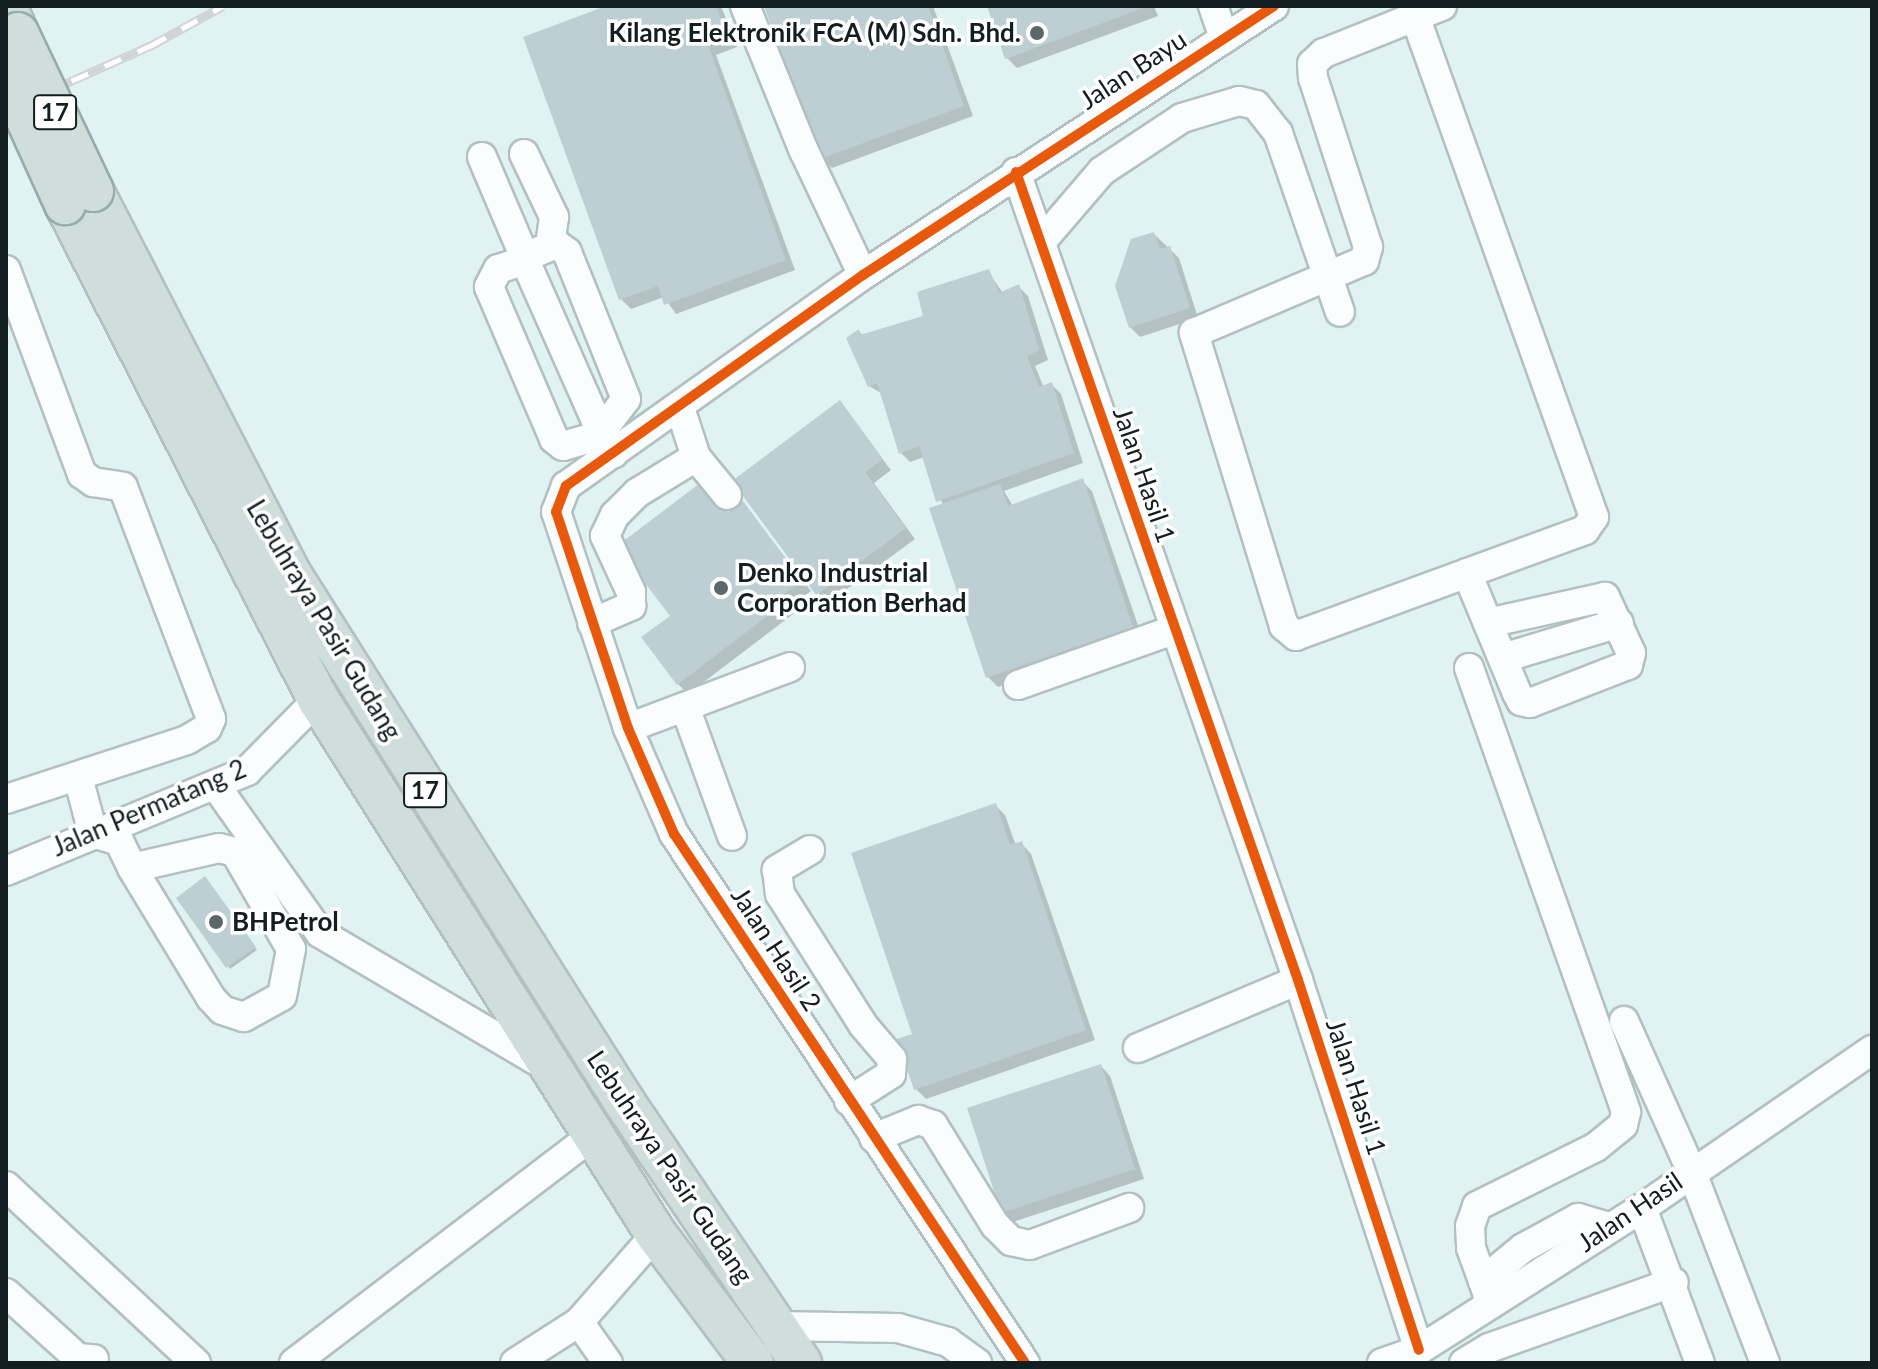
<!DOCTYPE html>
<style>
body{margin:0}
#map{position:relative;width:1878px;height:1369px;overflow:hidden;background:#e1f2f3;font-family:Lato,sans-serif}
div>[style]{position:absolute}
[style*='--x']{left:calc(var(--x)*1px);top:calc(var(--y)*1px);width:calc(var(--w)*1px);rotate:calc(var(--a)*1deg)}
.shadow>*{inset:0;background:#0003}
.building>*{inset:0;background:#becfd3}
.roads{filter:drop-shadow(2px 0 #b3c0c2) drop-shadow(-2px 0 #b3c0c2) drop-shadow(0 2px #b3c0c2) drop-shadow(0 -2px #b3c0c2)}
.minor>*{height:28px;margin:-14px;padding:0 14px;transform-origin:14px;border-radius:14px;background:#fafdfd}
.highway>*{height:40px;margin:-20px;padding:0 20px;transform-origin:20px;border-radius:20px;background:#cfdedb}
.rail>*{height:9px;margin-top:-4.5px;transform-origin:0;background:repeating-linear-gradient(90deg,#fff 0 18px,#cfd4d5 0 36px);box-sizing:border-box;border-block:2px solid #cfd4d5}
.bridges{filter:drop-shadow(2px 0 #97acaa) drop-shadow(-2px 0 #97acaa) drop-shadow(0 2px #97acaa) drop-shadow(0 -2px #97acaa)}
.highway-bridge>*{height:40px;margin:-20px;padding:0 20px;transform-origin:20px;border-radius:20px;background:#cfdedb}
.cycleway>*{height:10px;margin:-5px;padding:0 5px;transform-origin:5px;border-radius:5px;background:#e8590c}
.dots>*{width:22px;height:22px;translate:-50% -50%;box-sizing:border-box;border:4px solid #fff;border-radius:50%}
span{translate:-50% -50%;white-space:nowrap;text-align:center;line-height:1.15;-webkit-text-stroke:7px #fff;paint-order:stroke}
.shield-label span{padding:2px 6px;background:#fff;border:2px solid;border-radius:6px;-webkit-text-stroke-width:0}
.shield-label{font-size:24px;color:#121e1f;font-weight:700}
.poi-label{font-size:26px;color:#121e1f;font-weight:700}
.right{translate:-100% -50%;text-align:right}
.left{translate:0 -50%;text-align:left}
.street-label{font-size:26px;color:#121e1f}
.frame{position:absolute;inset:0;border:8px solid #121e1f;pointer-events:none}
</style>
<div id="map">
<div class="shadow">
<div style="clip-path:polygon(611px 6px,721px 6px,737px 47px,716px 55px,795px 270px,676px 314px,664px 297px,631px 309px,621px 299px)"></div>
<div style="clip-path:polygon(766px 6px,933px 6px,973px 116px,832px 168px,822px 158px)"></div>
<div style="clip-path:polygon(989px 6px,1154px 6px,1158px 16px,1017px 68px,1007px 58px)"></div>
<div style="clip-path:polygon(1154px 234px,1179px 258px,1198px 318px,1140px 337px,1130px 327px)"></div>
<div style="clip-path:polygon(988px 272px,1003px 293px,1019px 287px,1028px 296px,1048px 360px,1035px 366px,1044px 388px,1051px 384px,1061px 394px,1083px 463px,1004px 491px,1013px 506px,1082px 481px,1092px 491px,1142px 637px,998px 687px,988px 677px,943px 505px,924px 457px,910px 462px,901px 453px,883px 394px,869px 386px,859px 331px,863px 336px,925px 317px)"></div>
<div style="clip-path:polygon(839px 403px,891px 470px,874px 483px,915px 539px,827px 604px,735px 481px)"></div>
<div style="clip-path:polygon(743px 503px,811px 591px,792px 605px,797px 611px,688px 694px,678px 684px,672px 616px,729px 514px)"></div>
<div style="clip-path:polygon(996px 806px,1005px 815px,1016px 846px,1022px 844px,1031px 854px,1095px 1040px,926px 1099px,916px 1089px,914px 1035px)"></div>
<div style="clip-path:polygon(208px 881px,257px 950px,230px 969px,179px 898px)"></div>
<div style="clip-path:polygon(1101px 1066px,1110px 1076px,1144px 1179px,1013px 1222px,1003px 1212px)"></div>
</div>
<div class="building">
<div style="clip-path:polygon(606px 6px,716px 6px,728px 37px,708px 45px,786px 260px,664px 305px,658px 286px,619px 300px,523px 37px)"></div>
<div style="clip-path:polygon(764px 6px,928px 6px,964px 106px,820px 159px)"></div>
<div style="clip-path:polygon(987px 6px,1149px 6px,1005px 59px)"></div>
<div style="clip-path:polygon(1154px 232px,1160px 249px,1170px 246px,1190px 308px,1129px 328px,1115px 286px,1131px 239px)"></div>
<div style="clip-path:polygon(989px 269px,999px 293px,1019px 284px,1039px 350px,1027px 356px,1039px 387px,1052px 382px,1074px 453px,936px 502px,919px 446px,899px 454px,877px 383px,868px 387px,846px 338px,859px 329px,860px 335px,923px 316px,917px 292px)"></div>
<div style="clip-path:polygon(840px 400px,883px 459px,865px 472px,906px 528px,816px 595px,732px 481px)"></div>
<div style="clip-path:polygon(1083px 478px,1133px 627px,986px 678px,929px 508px,1000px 484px,1008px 506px)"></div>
<div style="clip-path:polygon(704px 480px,728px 512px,743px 501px,802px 581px,784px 594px,788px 600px,677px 685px,641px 637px,670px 616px,617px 546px)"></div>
<div style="clip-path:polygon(996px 803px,1010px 845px,1022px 841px,1086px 1030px,914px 1090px,897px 1039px,912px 1034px,851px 853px)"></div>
<div style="clip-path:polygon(205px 876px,256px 947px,226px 968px,176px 898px)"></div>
<div style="clip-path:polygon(1101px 1064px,1135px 1169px,1001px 1213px,967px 1108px)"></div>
</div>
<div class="roads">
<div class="minor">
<div style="--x:745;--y:6;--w:157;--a:67.9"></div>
<div style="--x:804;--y:151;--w:137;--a:64.6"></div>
<div style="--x:1213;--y:6;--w:34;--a:71"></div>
<div style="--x:1416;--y:19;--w:529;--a:70.33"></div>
<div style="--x:1594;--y:517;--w:16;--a:125"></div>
<div style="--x:1585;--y:530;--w:308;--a:159.9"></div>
<div style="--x:1296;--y:636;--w:16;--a:-140"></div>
<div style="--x:1284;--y:626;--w:307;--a:-107.1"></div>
<div style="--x:1194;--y:333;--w:185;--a:-23"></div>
<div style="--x:1364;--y:261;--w:15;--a:-74"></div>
<div style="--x:1368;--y:247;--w:178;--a:-108"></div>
<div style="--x:1313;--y:78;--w:14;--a:-94"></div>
<div style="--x:1312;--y:64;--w:16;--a:-43"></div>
<div style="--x:1324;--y:53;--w:127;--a:-21.7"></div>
<div style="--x:524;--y:154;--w:70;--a:64.5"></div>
<div style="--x:554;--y:217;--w:27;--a:98"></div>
<div style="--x:482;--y:157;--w:112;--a:66.9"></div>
<div style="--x:526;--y:260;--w:29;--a:162"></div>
<div style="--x:498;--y:269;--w:20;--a:117"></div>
<div style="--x:489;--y:287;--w:165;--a:66.8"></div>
<div style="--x:554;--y:439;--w:11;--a:38"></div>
<div style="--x:563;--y:446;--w:29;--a:-16"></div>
<div style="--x:591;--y:438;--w:12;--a:-31"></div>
<div style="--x:601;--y:432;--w:41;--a:-52.9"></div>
<div style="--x:626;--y:399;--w:158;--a:-111.9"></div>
<div style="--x:567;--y:252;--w:14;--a:-144"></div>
<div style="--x:556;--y:244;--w:28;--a:157"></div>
<div style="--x:530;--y:255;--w:10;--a:107"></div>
<div style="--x:527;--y:265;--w:183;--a:66.1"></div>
<div style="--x:601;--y:432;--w:25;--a:61"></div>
<div style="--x:1016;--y:172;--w:856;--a:70.76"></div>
<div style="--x:1298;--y:980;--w:389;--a:71.9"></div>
<div style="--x:1042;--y:241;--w:92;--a:-49.4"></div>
<div style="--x:1102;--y:171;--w:96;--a:-33.5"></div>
<div style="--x:1182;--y:118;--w:59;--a:-16.6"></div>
<div style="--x:1239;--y:101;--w:17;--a:13"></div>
<div style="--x:1256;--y:105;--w:36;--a:52"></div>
<div style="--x:1278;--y:133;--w:189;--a:70.9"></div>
<div style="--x:6;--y:270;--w:218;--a:69.6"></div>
<div style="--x:82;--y:474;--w:14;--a:36"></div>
<div style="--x:93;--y:482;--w:30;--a:9"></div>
<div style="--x:123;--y:487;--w:248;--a:69.2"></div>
<div style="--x:211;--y:719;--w:10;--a:114"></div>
<div style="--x:207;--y:728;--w:23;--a:149"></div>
<div style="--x:187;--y:740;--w:190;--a:161.9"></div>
<div style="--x:680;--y:408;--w:52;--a:71.9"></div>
<div style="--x:1467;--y:573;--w:130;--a:67.4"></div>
<div style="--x:1517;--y:693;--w:9;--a:63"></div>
<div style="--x:1521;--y:701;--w:9;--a:13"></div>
<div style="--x:1530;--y:703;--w:105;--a:-21.2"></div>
<div style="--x:1628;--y:665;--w:12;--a:-76"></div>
<div style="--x:1631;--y:653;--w:62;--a:-114.9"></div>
<div style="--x:1605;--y:597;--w:120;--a:167.5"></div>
<div style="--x:592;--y:623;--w:43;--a:-23.6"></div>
<div style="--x:631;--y:606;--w:14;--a:-90"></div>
<div style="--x:631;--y:592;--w:62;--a:-114.9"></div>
<div style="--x:605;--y:536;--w:23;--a:-65"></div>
<div style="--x:615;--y:515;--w:31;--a:-45"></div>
<div style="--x:637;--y:493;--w:69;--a:-31.4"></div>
<div style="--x:696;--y:457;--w:49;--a:50.8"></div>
<div style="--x:1503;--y:658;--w:121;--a:-16.8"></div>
<div style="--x:1469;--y:668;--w:471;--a:70.5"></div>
<div style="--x:1626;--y:1112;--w:13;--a:103"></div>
<div style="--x:1623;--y:1125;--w:35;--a:141"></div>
<div style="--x:1596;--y:1147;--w:133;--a:153.6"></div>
<div style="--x:1477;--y:1206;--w:21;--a:109"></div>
<div style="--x:1470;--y:1226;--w:22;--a:87"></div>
<div style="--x:1471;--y:1248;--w:35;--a:70"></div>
<div style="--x:1018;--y:685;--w:164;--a:-19.5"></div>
<div style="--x:685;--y:707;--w:137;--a:70"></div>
<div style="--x:628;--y:728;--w:173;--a:-20.6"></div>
<div style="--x:78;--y:777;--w:58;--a:75"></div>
<div style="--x:93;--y:833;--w:27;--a:17"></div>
<div style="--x:119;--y:841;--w:30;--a:64"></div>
<div style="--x:132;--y:868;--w:152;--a:58.7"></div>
<div style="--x:211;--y:998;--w:16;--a:47"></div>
<div style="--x:222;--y:1010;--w:23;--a:18"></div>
<div style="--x:244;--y:1017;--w:43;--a:-28.9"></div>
<div style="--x:282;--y:996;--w:48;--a:-79.2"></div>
<div style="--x:291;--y:949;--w:112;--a:-120"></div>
<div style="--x:235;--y:852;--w:16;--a:-166"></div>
<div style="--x:219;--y:848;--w:89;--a:167.1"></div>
<div style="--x:216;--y:786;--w:180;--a:54.7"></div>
<div style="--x:320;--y:933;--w:262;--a:30.5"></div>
<div style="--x:810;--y:850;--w:39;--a:149"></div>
<div style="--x:777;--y:870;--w:24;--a:83"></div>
<div style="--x:780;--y:894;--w:155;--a:57.6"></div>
<div style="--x:863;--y:1025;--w:45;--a:49.5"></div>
<div style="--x:892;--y:1059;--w:15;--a:94"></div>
<div style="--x:891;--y:1074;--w:50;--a:147.3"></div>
<div style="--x:6;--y:871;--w:261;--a:-22.5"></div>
<div style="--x:247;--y:771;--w:101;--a:-45.4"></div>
<div style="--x:1624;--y:1021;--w:163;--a:65.8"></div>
<div style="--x:1691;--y:1170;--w:207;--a:69"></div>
<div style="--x:1138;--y:1048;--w:174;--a:-23"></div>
<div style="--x:874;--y:1138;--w:48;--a:-22.2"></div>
<div style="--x:918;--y:1120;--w:16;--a:18"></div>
<div style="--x:933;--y:1125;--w:118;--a:58.2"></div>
<div style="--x:995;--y:1225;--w:23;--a:45"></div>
<div style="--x:1011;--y:1241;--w:19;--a:12"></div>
<div style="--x:1030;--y:1245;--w:106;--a:-20.5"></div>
<div style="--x:6;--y:1186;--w:260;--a:43"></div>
<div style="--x:1642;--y:1208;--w:165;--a:69.5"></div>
<div style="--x:6;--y:1293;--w:97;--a:42.1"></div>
<div style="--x:78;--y:1358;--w:16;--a:4"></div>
<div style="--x:1488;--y:1296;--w:16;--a:-108"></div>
<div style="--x:1483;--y:1281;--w:52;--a:-39.5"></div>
<div style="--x:1523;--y:1248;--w:63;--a:-28.6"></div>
<div style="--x:1578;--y:1218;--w:33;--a:16"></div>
<div style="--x:777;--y:1326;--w:121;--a:0.9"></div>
<div style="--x:898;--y:1328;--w:52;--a:15.6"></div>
<div style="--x:948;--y:1342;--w:36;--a:36"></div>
<div style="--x:294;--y:1363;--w:378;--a:-37.3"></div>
<div style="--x:515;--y:1363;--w:76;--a:-32.6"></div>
<div style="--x:608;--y:1363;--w:50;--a:-125.3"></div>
<div style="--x:579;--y:1322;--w:117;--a:-48.8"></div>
<div style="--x:1025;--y:1363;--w:635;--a:-123.56"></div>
<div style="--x:674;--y:834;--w:116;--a:-113.5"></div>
<div style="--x:628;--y:728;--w:228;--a:-108.4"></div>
<div style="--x:556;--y:512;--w:28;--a:-69"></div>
<div style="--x:566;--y:486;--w:364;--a:-35.4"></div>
<div style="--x:863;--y:275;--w:491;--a:-33.2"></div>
<div style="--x:1382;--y:1363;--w:39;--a:-19"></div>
<div style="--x:1419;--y:1350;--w:264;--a:-32.5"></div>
<div style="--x:1642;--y:1208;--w:279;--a:-34.5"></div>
<div style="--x:1464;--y:1363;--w:29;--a:-31"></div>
<div style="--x:1489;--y:1348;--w:196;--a:-19.6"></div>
</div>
<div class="highway">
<div style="--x:6;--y:6;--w:30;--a:66"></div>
<div style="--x:93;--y:191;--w:430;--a:62.7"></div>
<div style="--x:290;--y:573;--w:627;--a:57.7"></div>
<div style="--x:625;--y:1103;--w:314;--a:55.9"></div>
<div style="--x:65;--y:204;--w:556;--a:62.93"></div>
<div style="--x:318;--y:699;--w:633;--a:57.72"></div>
<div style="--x:656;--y:1234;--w:161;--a:53.1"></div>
</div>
</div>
<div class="rail">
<div style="--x:6;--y:110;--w:158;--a:-24"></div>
<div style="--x:150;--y:46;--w:83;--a:-28.7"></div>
</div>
<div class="bridges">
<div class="highway-bridge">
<div style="--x:18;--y:33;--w:175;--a:64.6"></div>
<div style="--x:6;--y:74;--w:143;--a:65.6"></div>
</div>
</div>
<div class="cycleway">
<div style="--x:1016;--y:172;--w:856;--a:70.76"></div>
<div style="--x:1298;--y:980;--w:389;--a:71.9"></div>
<div style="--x:1025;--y:1363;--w:635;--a:-123.56"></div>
<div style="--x:674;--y:834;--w:116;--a:-113.5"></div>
<div style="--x:628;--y:728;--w:228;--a:-108.4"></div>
<div style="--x:556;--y:512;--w:28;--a:-69"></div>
<div style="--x:566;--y:486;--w:364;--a:-35.4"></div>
<div style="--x:863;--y:275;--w:491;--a:-33.2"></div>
</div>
<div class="dots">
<div style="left:1037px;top:33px;background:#5a6869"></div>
<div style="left:721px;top:588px;background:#5a6869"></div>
<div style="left:216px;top:922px;background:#5a6869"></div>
</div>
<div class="shield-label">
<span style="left:55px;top:112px">17</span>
<span style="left:425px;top:790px">17</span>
</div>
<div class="poi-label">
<span class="right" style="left:1021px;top:33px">Kilang Elektronik FCA (M) Sdn. Bhd.</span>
<span class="left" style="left:737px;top:588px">Denko Industrial<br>Corporation Berhad</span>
<span class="left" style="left:232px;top:922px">BHPetrol</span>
</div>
<div class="street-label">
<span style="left:1133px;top:70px;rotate:-33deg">Jalan Bayu</span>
<span style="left:1144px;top:475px;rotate:71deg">Jalan Hasil 1</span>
<span style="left:324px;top:620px;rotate:59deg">Lebuhraya Pasir Gudang</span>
<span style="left:149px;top:808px;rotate:-23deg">Jalan Permatang 2</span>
<span style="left:776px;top:949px;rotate:57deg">Jalan Hasil 2</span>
<span style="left:1356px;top:1087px;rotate:72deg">Jalan Hasil 1</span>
<span style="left:670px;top:1167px;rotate:56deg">Lebuhraya Pasir Gudang</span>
<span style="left:1630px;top:1212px;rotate:-34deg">Jalan Hasil</span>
</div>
<div class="frame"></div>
</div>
